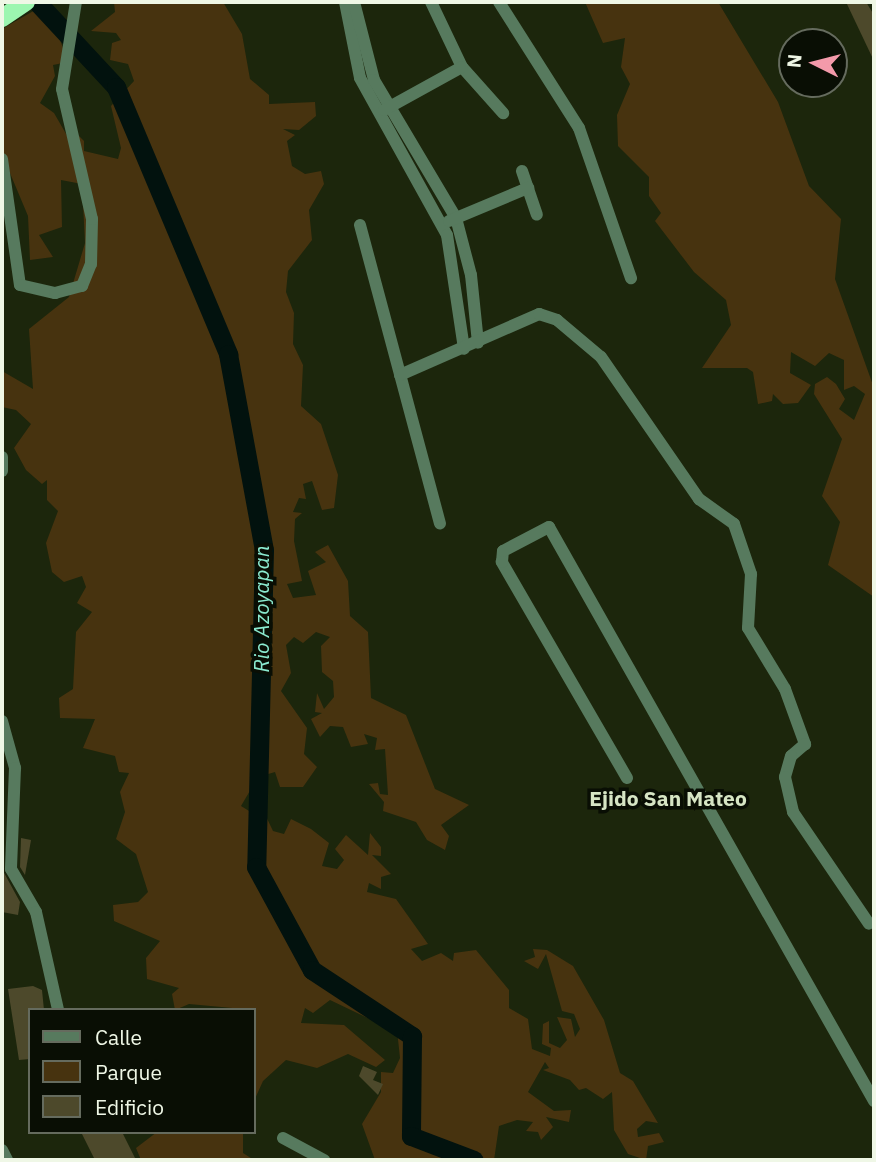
<!DOCTYPE html>
<style>
body{margin:0}
#map{position:relative;width:876px;height:1162px;overflow:hidden;background:#1c260c;font-family:"IBM Plex Sans",sans-serif}
div>[style]{position:absolute}
[style*='--x']{left:calc(var(--x)*1px);top:calc(var(--y)*1px);width:calc(var(--w)*1px);rotate:calc(var(--a)*1deg)}
.green>*{inset:0;background:#47330f}
.river>*{height:19px;margin:-9.5px;padding:0 9.5px;transform-origin:9.5px;border-radius:9.5px;background:#02120e}
.building>*{inset:0;background:#4d492b}
.minor>*{height:12px;margin:-6px;padding:0 6px;transform-origin:6px;border-radius:6px;background:#577a5e}
.highway>*{height:18px;margin:-9px;padding:0 9px;transform-origin:9px;border-radius:9px;background:#9cf6b0}
span{translate:-50% -50%;white-space:nowrap;text-align:center;line-height:1.15;-webkit-text-stroke:7px #090e04;paint-order:stroke}
.water-label{font-size:21px;color:#8bebd0;font-style:italic}
.neighbourhood-label{font-size:21px;color:#d6e5c4;font-weight:700}
.frame{position:absolute;inset:0;border:4px solid #eff7e6;pointer-events:none}
.legend{position:absolute;left:28px;top:1008px;width:228px;height:126px;box-sizing:border-box;background:#090e04;border:2px solid #656b5e;margin:0;padding:9px 12px;list-style:none;font-size:21px;color:#eff7e6}
.legend li{display:flex;align-items:center;gap:14px;height:35px}
.legend b{width:35px;border:2px solid #656b5e}
.north{position:absolute;left:778px;top:28px;width:70px;height:70px;box-sizing:border-box;background:#090e04;border:2px solid #656b5e;border-radius:50%;rotate:276deg;font-size:19px;font-weight:700;line-height:28px;text-align:center;color:#eff7e6}
.north::after{content:'';display:block;margin:auto;width:24px;height:32px;background:#f39aaa;clip-path:polygon(50% 0,100% 100%,50% 72%,0 100%)}
</style>
<div id="map">
<div class="green">
<div style="clip-path:polygon(49px 2px,67px 27px,59px 37px,68px 62px,53px 65px,55px 76px,40px 103px,54px 113px,69px 139px,76px 133px,84px 141px,84px 151px,118px 159px,121px 148px,111px 106px,134px 81px,128px 64px,110px 60px,112px 43px,121px 40px,116px 33px,91px 31px,115px 12px,114px 2px,223px 2px,242px 34px,250px 79px,269px 95px,269px 104px,315px 102px,316px 116px,299px 130px,283px 129px,295px 135px,287px 141px,292px 166px,305px 174px,321px 171px,324px 184px,309px 210px,312px 240px,288px 271px,286px 292px,294px 313px,293px 344px,303px 365px,301px 406px,321px 424px,338px 475px,334px 508px,322px 510px,312px 481px,303px 484px,306px 499px,299px 498px,293px 512px,302px 513px,295px 519px,294px 541px,302px 581px,287px 584px,293px 598px,316px 595px,308px 571px,326px 562px,315px 552px,328px 545px,348px 581px,350px 616px,368px 632px,371px 698px,406px 715px,435px 789px,469px 805px,441px 825px,449px 836px,445px 850px,427px 840px,416px 822px,383px 811px,384px 802px,369px 784px,378px 783px,380px 794px,388px 795px,385px 749px,375px 750px,377px 738px,364px 734px,368px 744px,351px 747px,343px 727px,330px 726px,320px 737px,311px 719px,322px 713px,315px 712px,317px 693px,324px 709px,334px 697px,333px 681px,322px 672px,321px 646px,330px 637px,316px 632px,303px 643px,294px 637px,286px 645px,291px 673px,281px 691px,307px 728px,304px 754px,317px 767px,303px 787px,280px 787px,275px 772px,258px 777px,241px 806px,254px 814px,263px 810px,273px 831px,284px 834px,291px 819px,311px 829px,329px 843px,322px 866px,337px 869px,344px 860px,335px 849px,346px 835px,368px 855px,370px 833px,381px 847px,381px 856px,372px 855px,391px 874px,381px 877px,381px 889px,369px 883px,367px 892px,396px 899px,428px 944px,411px 949px,422px 961px,441px 953px,453px 961px,454px 953px,476px 950px,509px 990px,509px 1008px,528px 1019px,532px 1049px,550px 1056px,551px 1048px,542px 1044px,543px 1024px,549px 1021px,549px 1043px,560px 1048px,567px 1040px,557px 1017px,571px 1019px,575px 1037px,580px 1029px,574px 1014px,562px 1011px,546px 954px,538px 969px,524px 961px,535px 957px,533px 949px,547px 950px,573px 966px,604px 1020px,620px 1073px,633px 1081px,658px 1123px,646px 1121px,637px 1129px,638px 1137px,659px 1133px,664px 1142px,648px 1146px,646px 1160px,628px 1154px,614px 1130px,612px 1092px,603px 1099px,586px 1088px,579px 1090px,570px 1080px,543px 1070px,549px 1068px,545px 1062px,528px 1092px,554px 1111px,571px 1110px,569px 1122px,546px 1117px,553px 1127px,541px 1140px,538px 1132px,526px 1131px,533px 1122px,517px 1120px,499px 1126px,494px 1160px,375px 1160px,362px 1124px,381px 1092px,381px 1072px,393px 1073px,400px 1058px,397px 1030px,388px 1028px,399px 1022px,383px 1015px,378px 1023px,330px 1000px,313px 1013px,305px 1008px,301px 1023px,344px 1025px,385px 1060px,376px 1067px,348px 1054px,317px 1068px,286px 1060px,263px 1081px,254px 1101px,254px 1010px,189px 1004px,175px 1010px,172px 994px,179px 988px,147px 979px,146px 958px,160px 941px,114px 921px,113px 905px,138px 902px,148px 892px,136px 854px,116px 839px,125px 812px,120px 792px,129px 773px,119px 772px,115px 756px,83px 748px,95px 719px,60px 718px,59px 698px,73px 689px,76px 632px,92px 612px,77px 603px,86px 587px,82px 576px,64px 582px,52px 572px,46px 543px,58px 511px,47px 500px,47px 480px,42px 484px,26px 470px,14px 448px,31px 424px,16px 410px,2px 407px,2px 371px,33px 389px,29px 329px,69px 297px,85px 243px,82px 184px,61px 180px,62px 227px,39px 235px,53px 257px,30px 260px,28px 216px,2px 154px,2px 29px)"></div>
<div style="clip-path:polygon(585px 2px,718px 2px,778px 102px,809px 186px,841px 219px,835px 279px,874px 388px,874px 597px,828px 565px,840px 522px,822px 496px,842px 439px,814px 394px,815px 384px,827px 377px,836px 384px,845px 399px,839px 409px,854px 420px,865px 394px,854px 386px,844px 390px,844px 360px,829px 353px,815px 366px,791px 352px,790px 373px,811px 385px,798px 403px,783px 404px,773px 394px,772px 401px,758px 404px,753px 372px,747px 368px,702px 368px,731px 325px,726px 300px,694px 272px,655px 221px,661px 213px,649px 196px,649px 177px,618px 146px,617px 115px,630px 84px,621px 67px,625px 38px,603px 43px)"></div>
<div style="clip-path:polygon(157px 1132px,243px 1132px,243px 1153px,254px 1160px,141px 1160px,136px 1148px)"></div>
</div>
<div class="river">
<div style="--x:37;--y:2;--w:116;--a:47.1"></div>
<div style="--x:116;--y:87;--w:290;--a:67.2"></div>
<div style="--x:228;--y:354;--w:199;--a:79.6"></div>
<div style="--x:264;--y:550;--w:317;--a:91.4"></div>
<div style="--x:256;--y:867;--w:117;--a:61.5"></div>
<div style="--x:312;--y:970;--w:120;--a:33.4"></div>
<div style="--x:412;--y:1036;--w:100;--a:90.6"></div>
<div style="--x:411;--y:1136;--w:67;--a:20.9"></div>
</div>
<div class="building">
<div style="clip-path:polygon(846px 2px,866px 2px,874px 15px,874px 61px)"></div>
<div style="clip-path:polygon(21px 838px,31px 840px,25px 875px,20px 867px)"></div>
<div style="clip-path:polygon(2px 840px,2px 869px,20px 902px,18px 915px,2px 912px)"></div>
<div style="clip-path:polygon(33px 986px,42px 990px,44px 1010px,30px 1010px,30px 1059px,19px 1060px,8px 989px)"></div>
<div style="clip-path:polygon(363px 1066px,377px 1072px,373px 1080px,383px 1084px,378px 1095px,359px 1076px)"></div>
<div style="clip-path:polygon(81px 1132px,122px 1132px,136px 1160px,95px 1160px)"></div>
</div>
<div class="minor">
<div style="--x:345;--y:2;--w:77;--a:78.8"></div>
<div style="--x:360;--y:78;--w:179;--a:61"></div>
<div style="--x:447;--y:235;--w:115;--a:81.5"></div>
<div style="--x:354;--y:2;--w:81;--a:75.6"></div>
<div style="--x:374;--y:80;--w:161;--a:59.3"></div>
<div style="--x:456;--y:218;--w:59;--a:75.3"></div>
<div style="--x:471;--y:275;--w:68;--a:84.1"></div>
<div style="--x:431;--y:2;--w:72;--a:64.5"></div>
<div style="--x:462;--y:67;--w:62;--a:48.3"></div>
<div style="--x:499;--y:2;--w:149;--a:57.6"></div>
<div style="--x:579;--y:128;--w:159;--a:70.9"></div>
<div style="--x:384;--y:110;--w:89;--a:-28.9"></div>
<div style="--x:2;--y:159;--w:127;--a:81.9"></div>
<div style="--x:20;--y:285;--w:36;--a:13"></div>
<div style="--x:55;--y:293;--w:28;--a:-15"></div>
<div style="--x:82;--y:286;--w:24;--a:-68"></div>
<div style="--x:91;--y:264;--w:45;--a:-88.7"></div>
<div style="--x:92;--y:219;--w:133;--a:-103"></div>
<div style="--x:62;--y:89;--w:88;--a:-80.9"></div>
<div style="--x:522;--y:171;--w:46;--a:71.2"></div>
<div style="--x:449;--y:221;--w:86;--a:-22.7"></div>
<div style="--x:360;--y:225;--w:309;--a:75"></div>
<div style="--x:400;--y:375;--w:152;--a:-23.7"></div>
<div style="--x:539;--y:314;--w:19;--a:18"></div>
<div style="--x:557;--y:320;--w:57;--a:40.1"></div>
<div style="--x:601;--y:357;--w:173;--a:55.4"></div>
<div style="--x:699;--y:499;--w:43;--a:35.5"></div>
<div style="--x:734;--y:524;--w:53;--a:71.2"></div>
<div style="--x:751;--y:574;--w:54;--a:93.2"></div>
<div style="--x:748;--y:628;--w:71;--a:58.8"></div>
<div style="--x:785;--y:689;--w:59;--a:70"></div>
<div style="--x:805;--y:744;--w:18;--a:139"></div>
<div style="--x:791;--y:756;--w:22;--a:106"></div>
<div style="--x:785;--y:777;--w:36;--a:77"></div>
<div style="--x:793;--y:812;--w:135;--a:55.8"></div>
<div style="--x:2;--y:457;--w:14;--a:90"></div>
<div style="--x:2;--y:721;--w:49;--a:74.5"></div>
<div style="--x:15;--y:768;--w:101;--a:92.3"></div>
<div style="--x:11;--y:869;--w:50;--a:59.8"></div>
<div style="--x:36;--y:912;--w:100;--a:77.3"></div>
<div style="--x:627;--y:778;--w:250;--a:-120.1"></div>
<div style="--x:502;--y:562;--w:11;--a:-85"></div>
<div style="--x:503;--y:551;--w:52;--a:-27.6"></div>
<div style="--x:549;--y:527;--w:660;--a:60.48"></div>
<div style="--x:283;--y:1138;--w:47;--a:28.2"></div>
<div style="--x:2;--y:1150;--w:11;--a:63"></div>
</div>
<div class="highway">
<div style="--x:2;--y:18;--w:29;--a:-34"></div>
</div>
<div class="water-label">
<span style="left:261px;top:609px;rotate:-90deg">Rio Azoyapan</span>
</div>
<div class="neighbourhood-label">
<span style="left:668px;top:798px">Ejido San Mateo</span>
</div>
<div class="frame"></div>
<ul class="legend">
<li><b style="height:9px;background:#577a5e"></b>Calle</li>
<li><b style="height:19px;background:#47330f"></b>Parque</li>
<li><b style="height:19px;background:#4d492b"></b>Edificio</li>
</ul>
<div class="north">N</div>
</div>
